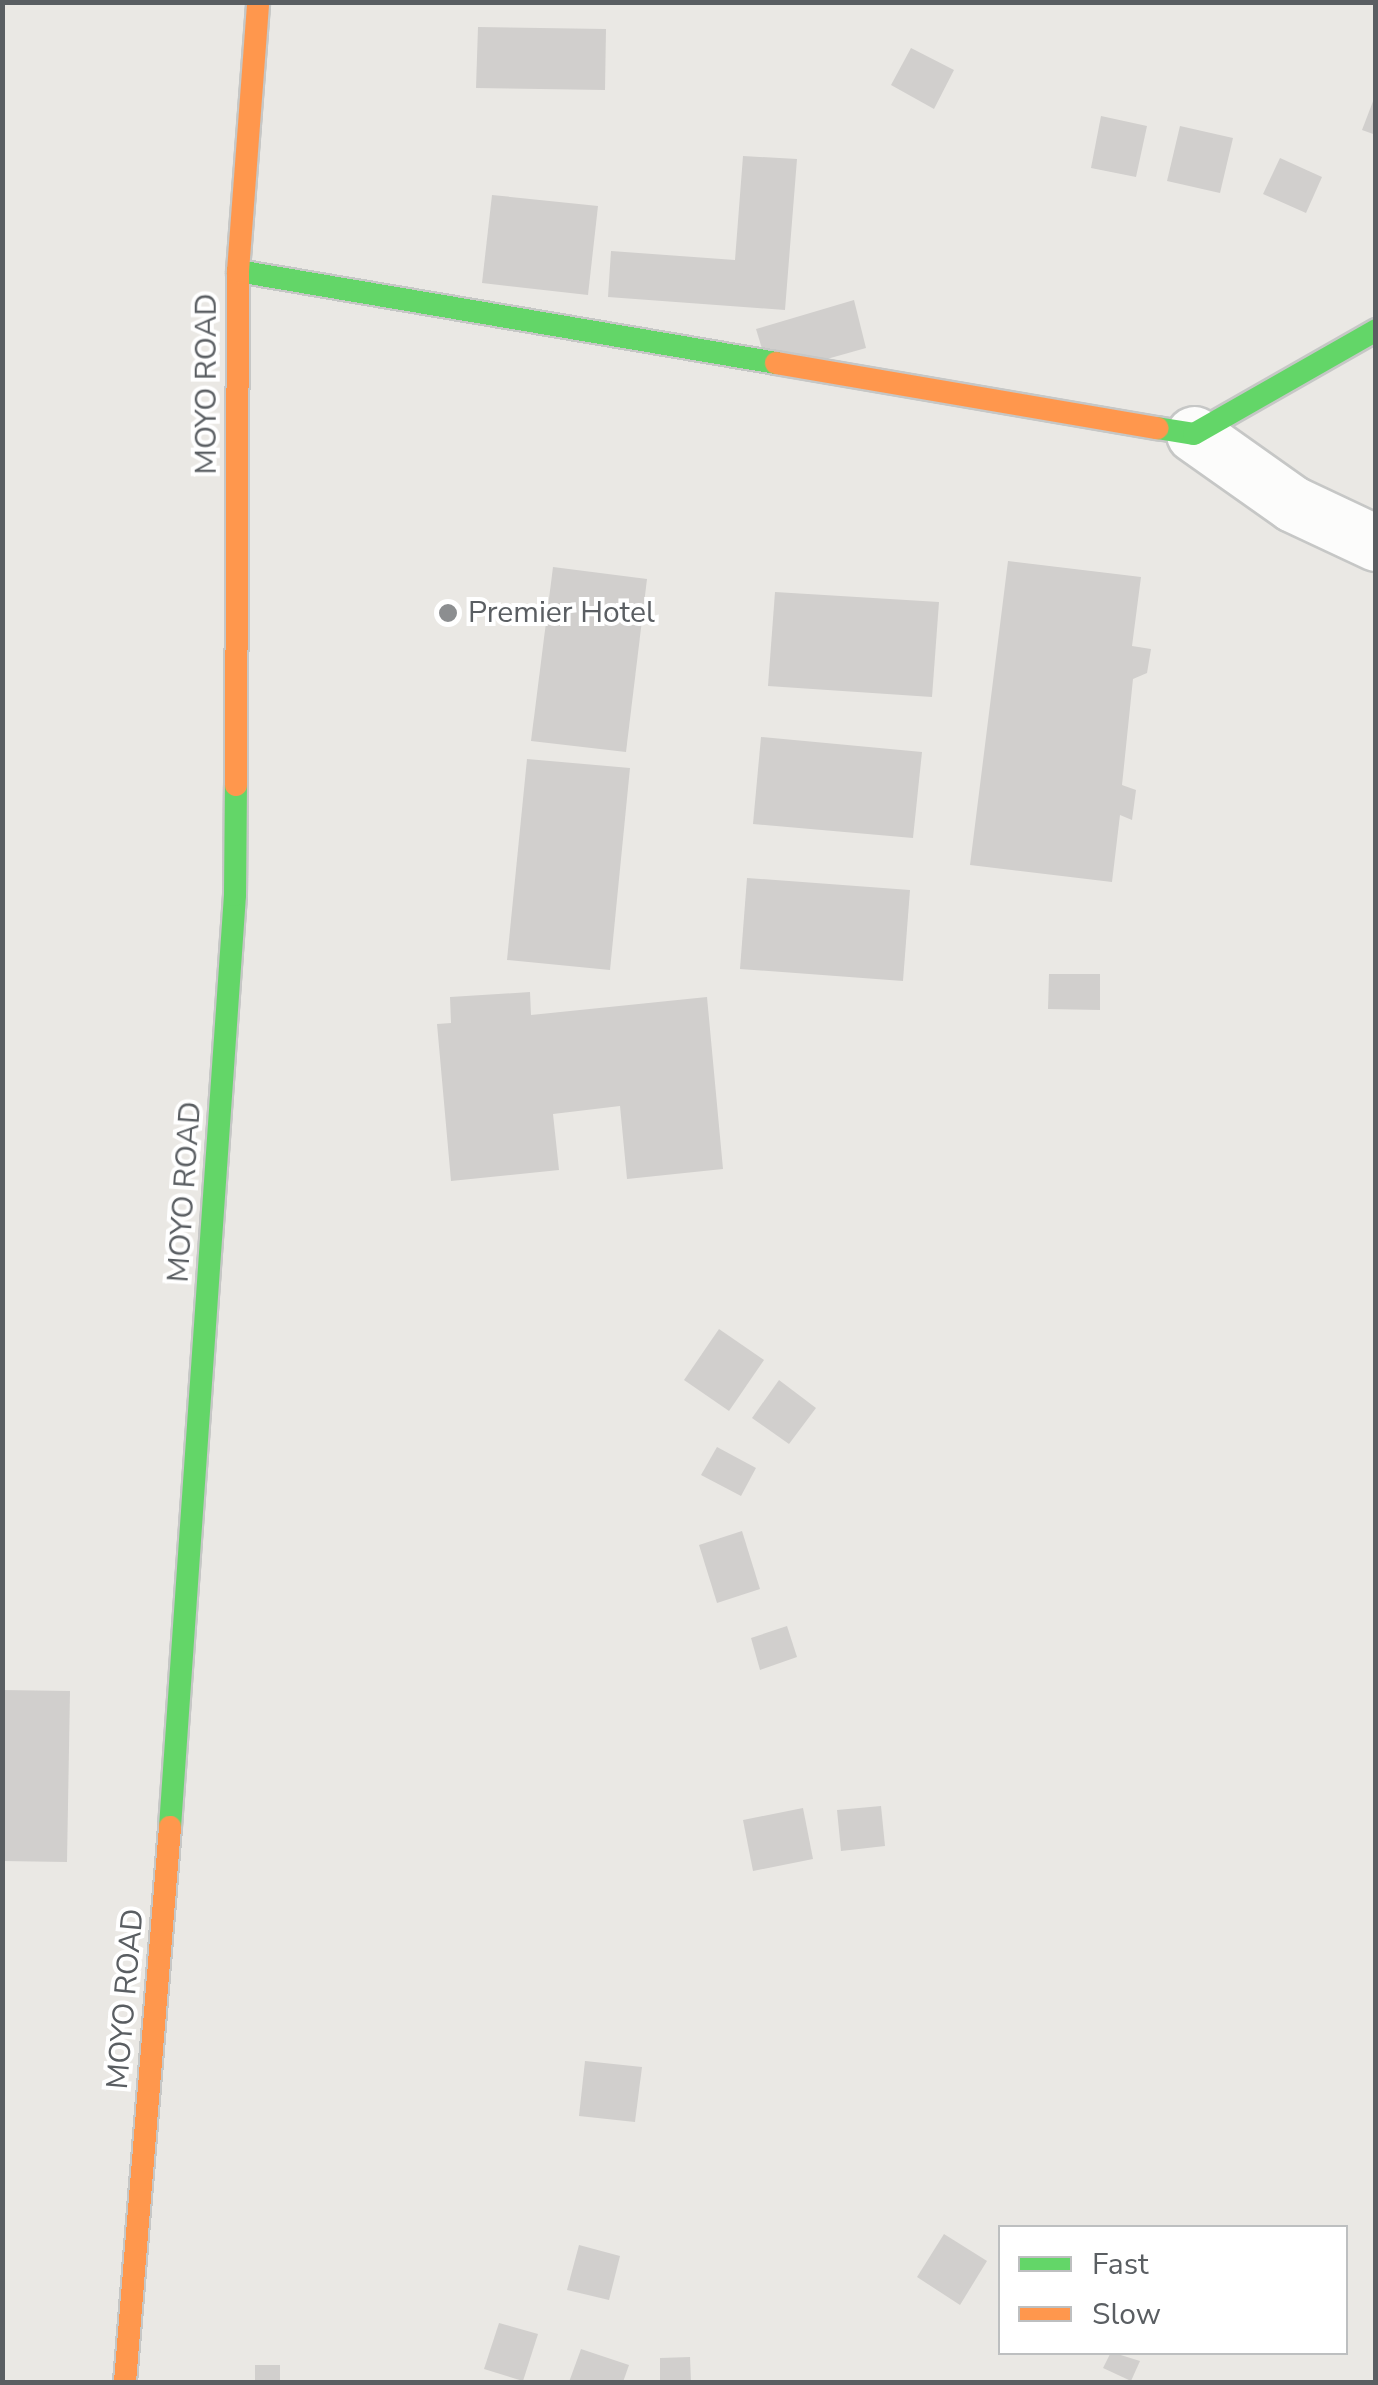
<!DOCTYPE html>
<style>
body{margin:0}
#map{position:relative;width:1378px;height:2385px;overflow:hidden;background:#eae8e4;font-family:"Nunito Sans",sans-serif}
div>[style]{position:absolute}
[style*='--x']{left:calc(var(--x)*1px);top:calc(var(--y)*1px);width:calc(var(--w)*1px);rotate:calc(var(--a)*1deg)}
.building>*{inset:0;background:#d1cfcd}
.roads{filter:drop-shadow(2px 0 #c6c7c6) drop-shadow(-2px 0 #c6c7c6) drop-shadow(0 2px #c6c7c6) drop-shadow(0 -2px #c6c7c6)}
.street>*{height:55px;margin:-27.5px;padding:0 27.5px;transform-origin:27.5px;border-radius:27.5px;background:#fcfcfb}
.fast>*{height:22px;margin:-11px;padding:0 11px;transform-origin:11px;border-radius:11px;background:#63d668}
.slow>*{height:22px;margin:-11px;padding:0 11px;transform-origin:11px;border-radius:11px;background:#ff974d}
.dots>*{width:28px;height:28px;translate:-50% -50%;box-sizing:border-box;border:5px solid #fff;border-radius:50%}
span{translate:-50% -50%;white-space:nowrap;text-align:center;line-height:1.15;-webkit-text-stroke:8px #fff;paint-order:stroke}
.street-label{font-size:30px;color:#5a5e62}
.poi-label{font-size:30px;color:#5a5e62}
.left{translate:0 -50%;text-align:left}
.frame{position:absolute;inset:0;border:5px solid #5a5e62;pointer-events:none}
.legend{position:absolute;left:998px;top:2225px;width:350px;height:130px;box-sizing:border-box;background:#fff;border:2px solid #bdbfc0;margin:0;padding:12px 18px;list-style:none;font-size:30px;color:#5a5e62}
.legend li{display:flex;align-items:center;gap:20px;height:50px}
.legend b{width:50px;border:2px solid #bdbfc0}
</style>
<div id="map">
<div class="building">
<div style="clip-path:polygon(478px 27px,606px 29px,605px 90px,476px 88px)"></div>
<div style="clip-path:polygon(911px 48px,954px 70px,934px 109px,891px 85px)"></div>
<div style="clip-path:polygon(1375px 96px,1376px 96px,1376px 135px,1362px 130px)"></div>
<div style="clip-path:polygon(1101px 116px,1147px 126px,1136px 177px,1091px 168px)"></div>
<div style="clip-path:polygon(1180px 126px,1233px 138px,1220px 193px,1167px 181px)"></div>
<div style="clip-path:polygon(743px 156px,797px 159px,785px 310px,608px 297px,611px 251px,735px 260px)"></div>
<div style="clip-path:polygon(1280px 158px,1322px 177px,1306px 213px,1263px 194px)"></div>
<div style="clip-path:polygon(492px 195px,598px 206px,588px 295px,482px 283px)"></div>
<div style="clip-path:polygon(854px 300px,866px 348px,770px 375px,756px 329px)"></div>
<div style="clip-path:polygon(1008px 561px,1141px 577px,1132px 646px,1151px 649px,1147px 673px,1133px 679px,1122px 785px,1136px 790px,1132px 820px,1120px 815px,1112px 882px,970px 865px)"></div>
<div style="clip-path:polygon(553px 567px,647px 579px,626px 752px,531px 741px)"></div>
<div style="clip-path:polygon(775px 592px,939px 602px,932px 697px,768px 686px)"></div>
<div style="clip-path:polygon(761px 737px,922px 752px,913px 838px,753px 824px)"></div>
<div style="clip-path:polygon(527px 759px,630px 768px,610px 970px,507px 960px)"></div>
<div style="clip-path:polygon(747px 878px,910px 890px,903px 981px,740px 969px)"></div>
<div style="clip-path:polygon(1049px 974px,1100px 974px,1100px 1010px,1048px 1009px)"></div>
<div style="clip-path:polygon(530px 992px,531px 1015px,707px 997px,723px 1169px,627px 1179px,620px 1106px,553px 1114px,559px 1170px,451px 1181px,437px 1024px,451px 1023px,450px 997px)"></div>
<div style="clip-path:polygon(719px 1329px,764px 1360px,729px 1411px,684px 1380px)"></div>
<div style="clip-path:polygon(779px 1380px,816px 1408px,789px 1444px,752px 1418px)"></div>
<div style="clip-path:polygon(717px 1447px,756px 1468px,741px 1496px,701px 1475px)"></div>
<div style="clip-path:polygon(742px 1531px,760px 1589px,717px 1603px,699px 1545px)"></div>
<div style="clip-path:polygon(787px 1626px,797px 1657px,760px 1670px,751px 1638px)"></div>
<div style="clip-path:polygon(2px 1690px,70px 1691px,67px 1862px,2px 1861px)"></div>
<div style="clip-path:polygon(881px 1806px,885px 1846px,841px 1851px,837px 1810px)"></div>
<div style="clip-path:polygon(803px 1808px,813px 1859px,753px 1871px,743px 1820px)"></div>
<div style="clip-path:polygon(585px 2061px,642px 2067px,635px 2122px,579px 2116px)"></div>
<div style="clip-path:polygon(944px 2234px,987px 2261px,960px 2305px,917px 2277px)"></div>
<div style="clip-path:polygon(579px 2245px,620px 2256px,609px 2300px,567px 2290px)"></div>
<div style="clip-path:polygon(499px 2323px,538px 2334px,523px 2381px,484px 2369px)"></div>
<div style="clip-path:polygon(581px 2349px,629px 2365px,623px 2382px,569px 2382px)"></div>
<div style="clip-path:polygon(1111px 2352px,1140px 2361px,1131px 2381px,1103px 2368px)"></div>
<div style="clip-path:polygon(690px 2357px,691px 2382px,660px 2382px,660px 2358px)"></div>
<div style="clip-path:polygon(255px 2365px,280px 2365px,280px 2382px,255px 2382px)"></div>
</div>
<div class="roads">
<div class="street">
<div style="--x:1194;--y:434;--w:121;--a:35.3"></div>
<div style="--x:1293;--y:504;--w:92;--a:25.2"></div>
</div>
<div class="fast">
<div style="--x:238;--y:271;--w:546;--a:9.7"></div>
<div style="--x:1157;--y:428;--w:37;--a:9"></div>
<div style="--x:1194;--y:434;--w:210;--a:-29.7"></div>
<div style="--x:170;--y:1827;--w:934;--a:-86.01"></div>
<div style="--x:235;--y:895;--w:110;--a:-89.5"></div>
</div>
<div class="slow">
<div style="--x:776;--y:363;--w:387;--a:9.7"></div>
<div style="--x:236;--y:785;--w:514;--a:-89.78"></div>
<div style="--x:238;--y:271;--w:270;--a:-85.7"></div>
<div style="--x:125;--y:2382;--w:557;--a:-85.36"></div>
</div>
</div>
<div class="dots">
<div style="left:448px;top:613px;background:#8c8e90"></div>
</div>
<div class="street-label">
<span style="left:207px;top:384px;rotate:-90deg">MOYO ROAD</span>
<span style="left:185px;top:1192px;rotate:-86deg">MOYO ROAD</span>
<span style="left:126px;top:1999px;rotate:-85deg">MOYO ROAD</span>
</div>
<div class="poi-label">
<span class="left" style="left:468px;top:613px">Premier Hotel</span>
</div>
<div class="frame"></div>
<ul class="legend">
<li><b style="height:12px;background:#63d668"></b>Fast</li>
<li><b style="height:12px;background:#ff974d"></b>Slow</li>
</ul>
</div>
